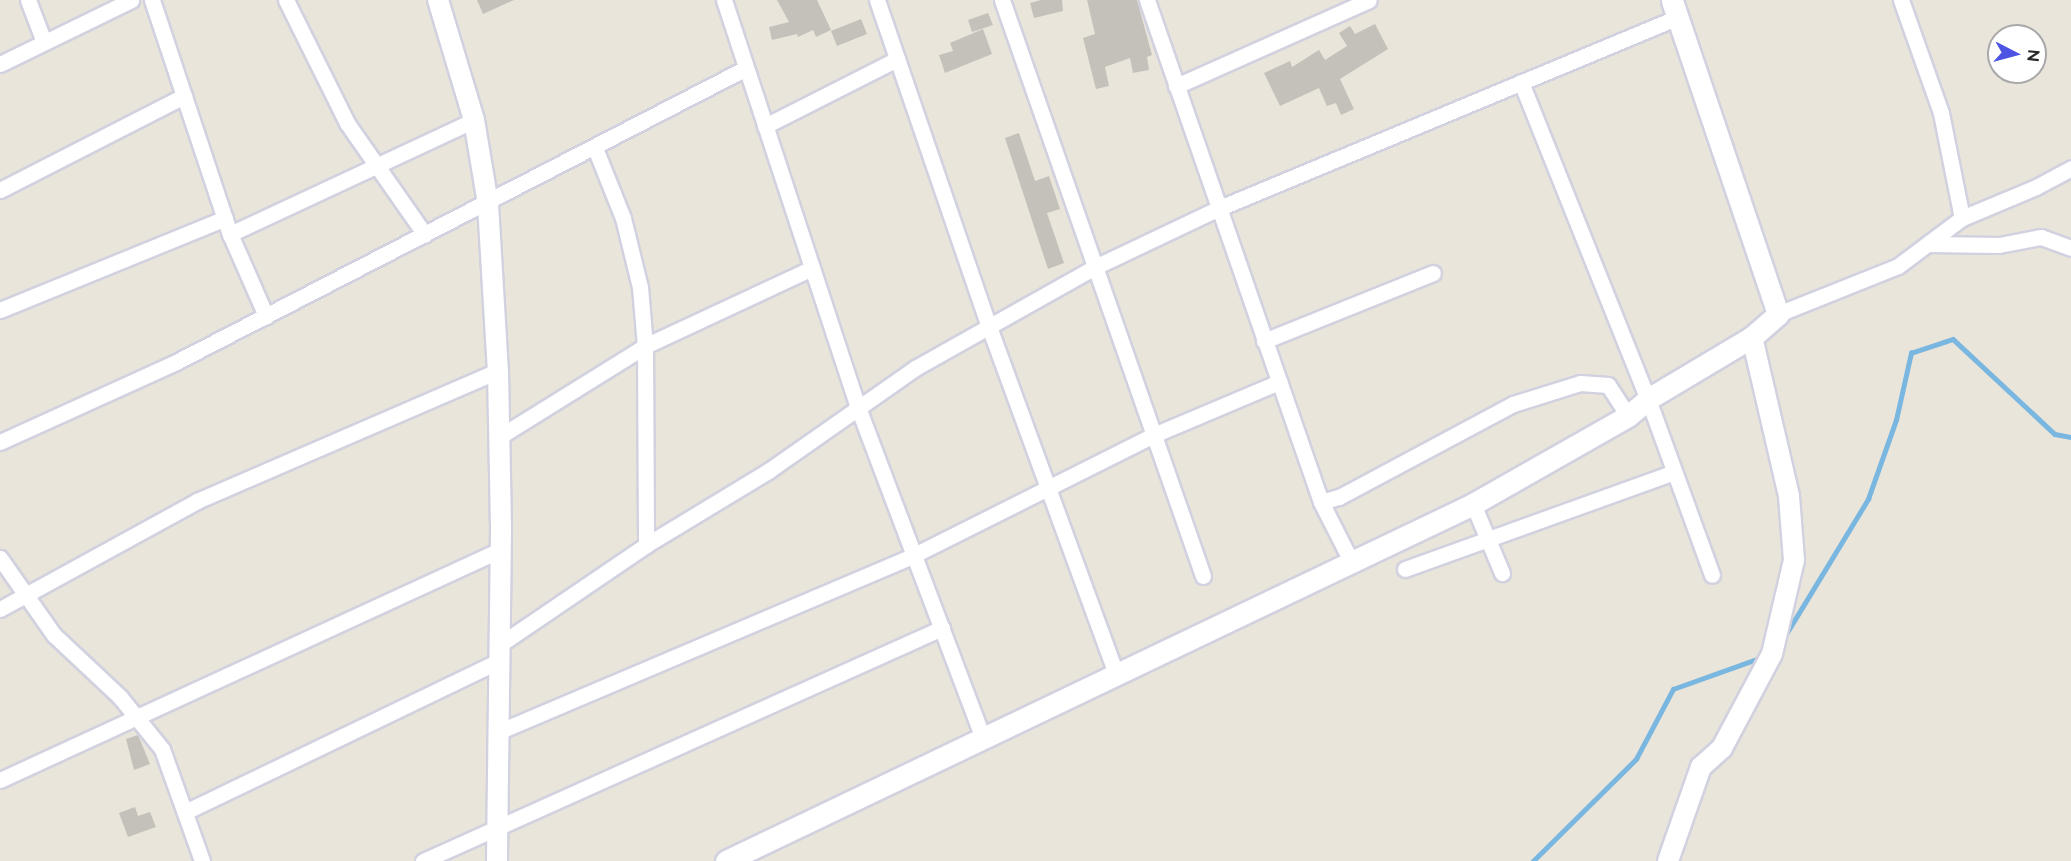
<!DOCTYPE html>
<style>
body{margin:0}
#map{position:relative;width:2071px;height:861px;overflow:hidden;background:#e9e5db;font-family:Raleway,sans-serif}
div>[style]{position:absolute}
[style*='--x']{left:calc(var(--x)*1px);top:calc(var(--y)*1px);width:calc(var(--w)*1px);rotate:calc(var(--a)*1deg)}
.stream>*{height:4.5px;margin:-2.25px;padding:0 2.25px;transform-origin:2.25px;border-radius:2.25px;background:#79b6e0}
.building>*{inset:0;background:#c4c1bb}
.roads{filter:drop-shadow(2px 0 #d1d1df) drop-shadow(-2px 0 #d1d1df) drop-shadow(0 2px #d1d1df) drop-shadow(0 -2px #d1d1df)}
.minor>*{height:15px;margin:-7.5px;padding:0 7.5px;transform-origin:7.5px;border-radius:7.5px;background:#fff}
.tertiary>*{height:20px;margin:-10px;padding:0 10px;transform-origin:10px;border-radius:10px;background:#fff}
.secondary>*{height:21px;margin:-10.5px;padding:0 10.5px;transform-origin:10.5px;border-radius:10.5px;background:#fff}
span{translate:-50% -50%;white-space:nowrap;text-align:center;line-height:1.15;-webkit-text-stroke:4.5px #fff;paint-order:stroke}
.north{position:absolute;left:1987px;top:24px;width:60px;height:60px;box-sizing:border-box;background:#fff;border:2px solid #a9a9a9;border-radius:50%;rotate:96deg;font-size:16px;font-weight:700;line-height:24px;text-align:center;color:#282828}
.north::after{content:'';display:block;margin:auto;width:21px;height:27px;background:#4d54e4;clip-path:polygon(50% 0,100% 100%,50% 72%,0 100%)}
</style>
<div id="map">
<div class="stream">
<div style="--x:1783;--y:639;--w:164;--a:-58.7"></div>
<div style="--x:1868;--y:499;--w:84;--a:-70.5"></div>
<div style="--x:1896;--y:420;--w:69;--a:-77.4"></div>
<div style="--x:1911;--y:353;--w:44;--a:-18.4"></div>
<div style="--x:1953;--y:339;--w:139;--a:43"></div>
<div style="--x:2055;--y:434;--w:16;--a:11"></div>
<div style="--x:1533;--y:861;--w:145;--a:-44.7"></div>
<div style="--x:1636;--y:759;--w:79;--a:-62.1"></div>
<div style="--x:1673;--y:689;--w:98;--a:-19.7"></div>
</div>
<div class="building">
<div style="clip-path:polygon(477px 0,514px 0,483px 14px)"></div>
<div style="clip-path:polygon(777px 0,817px 0,831px 30px,816px 37px,813px 30px,798px 37px,797px 34px,772px 40px,769px 27px,789px 22px)"></div>
<div style="clip-path:polygon(1041px 0,1062px 0,1063px 11px,1034px 18px,1030px 3px)"></div>
<div style="clip-path:polygon(1087px 0,1137px 0,1152px 55px,1147px 57px,1149px 70px,1133px 73px,1130px 58px,1105px 67px,1109px 86px,1096px 89px,1083px 38px,1095px 34px)"></div>
<div style="clip-path:polygon(988px 13px,993px 25px,972px 32px,968px 20px)"></div>
<div style="clip-path:polygon(861px 19px,867px 34px,837px 46px,831px 31px)"></div>
<div style="clip-path:polygon(1375px 24px,1388px 49px,1340px 79px,1354px 109px,1341px 115px,1336px 103px,1327px 106px,1319px 88px,1280px 106px,1264px 73px,1290px 61px,1292px 67px,1319px 50px,1325px 60px,1347px 46px,1339px 33px,1350px 26px,1355px 34px)"></div>
<div style="clip-path:polygon(983px 29px,992px 54px,945px 73px,939px 55px,953px 51px,950px 43px)"></div>
<div style="clip-path:polygon(1019px 133px,1035px 181px,1049px 176px,1060px 209px,1047px 213px,1064px 263px,1048px 269px,1005px 138px)"></div>
<div style="clip-path:polygon(138px 735px,150px 764px,134px 770px,126px 739px)"></div>
<div style="clip-path:polygon(135px 807px,138px 816px,150px 812px,156px 827px,128px 837px,119px 813px)"></div>
</div>
<div class="roads">
<div class="minor">
<div style="--x:28;--y:0;--w:45;--a:69.1"></div>
<div style="--x:152;--y:0;--w:247;--a:71.6"></div>
<div style="--x:230;--y:234;--w:90;--a:66.3"></div>
<div style="--x:286;--y:0;--w:137;--a:63.6"></div>
<div style="--x:347;--y:123;--w:136;--a:55.1"></div>
<div style="--x:724;--y:0;--w:432;--a:71.8"></div>
<div style="--x:859;--y:410;--w:353;--a:69.3"></div>
<div style="--x:877;--y:0;--w:342;--a:71.1"></div>
<div style="--x:988;--y:324;--w:375;--a:69.9"></div>
<div style="--x:1002;--y:0;--w:610;--a:70.76"></div>
<div style="--x:1147;--y:0;--w:531;--a:70.88"></div>
<div style="--x:1321;--y:502;--w:19;--a:-16"></div>
<div style="--x:1339;--y:497;--w:197;--a:-28.1"></div>
<div style="--x:1513;--y:404;--w:70;--a:-17.4"></div>
<div style="--x:1580;--y:383;--w:28;--a:4"></div>
<div style="--x:1608;--y:385;--w:37;--a:57"></div>
<div style="--x:1901;--y:0;--w:120;--a:70.5"></div>
<div style="--x:1941;--y:113;--w:107;--a:78.7"></div>
<div style="--x:0;--y:64;--w:146;--a:-26"></div>
<div style="--x:1521;--y:82;--w:341;--a:68.2"></div>
<div style="--x:1648;--y:399;--w:187;--a:70"></div>
<div style="--x:1176;--y:86;--w:211;--a:-24"></div>
<div style="--x:765;--y:126;--w:148;--a:-26.9"></div>
<div style="--x:595;--y:148;--w:75;--a:68.2"></div>
<div style="--x:623;--y:218;--w:71;--a:76.2"></div>
<div style="--x:640;--y:287;--w:59;--a:85.2"></div>
<div style="--x:645;--y:346;--w:199;--a:89.7"></div>
<div style="--x:0;--y:190;--w:207;--a:-27.1"></div>
<div style="--x:230;--y:234;--w:269;--a:-25"></div>
<div style="--x:1928;--y:244;--w:71;--a:0.8"></div>
<div style="--x:1999;--y:245;--w:43;--a:-10.8"></div>
<div style="--x:2041;--y:237;--w:32;--a:20"></div>
<div style="--x:0;--y:310;--w:243;--a:-22.2"></div>
<div style="--x:1778;--y:314;--w:129;--a:-21.8"></div>
<div style="--x:1898;--y:266;--w:80;--a:-36.9"></div>
<div style="--x:1962;--y:218;--w:80;--a:-22.7"></div>
<div style="--x:2036;--y:187;--w:40;--a:-28"></div>
<div style="--x:1264;--y:341;--w:182;--a:-21.9"></div>
<div style="--x:499;--y:437;--w:172;--a:-31.9"></div>
<div style="--x:645;--y:346;--w:184;--a:-25"></div>
<div style="--x:0;--y:442;--w:193;--a:-24.4"></div>
<div style="--x:176;--y:362;--w:641;--a:-27.28"></div>
<div style="--x:1321;--y:502;--w:66;--a:63"></div>
<div style="--x:1473;--y:504;--w:75;--a:67.2"></div>
<div style="--x:0;--y:558;--w:94;--a:55"></div>
<div style="--x:54;--y:635;--w:91;--a:43.2"></div>
<div style="--x:120;--y:697;--w:67;--a:51.1"></div>
<div style="--x:162;--y:749;--w:119;--a:70.3"></div>
<div style="--x:1405;--y:569;--w:284;--a:-19.8"></div>
<div style="--x:0;--y:609;--w:225;--a:-28.7"></div>
<div style="--x:197;--y:501;--w:328;--a:-23.4"></div>
<div style="--x:499;--y:645;--w:178;--a:-34.2"></div>
<div style="--x:646;--y:545;--w:143;--a:-31.2"></div>
<div style="--x:768;--y:471;--w:179;--a:-35"></div>
<div style="--x:915;--y:368;--w:209;--a:-29.3"></div>
<div style="--x:1097;--y:266;--w:133;--a:-25.4"></div>
<div style="--x:1217;--y:209;--w:499;--a:-22.6"></div>
<div style="--x:498;--y:732;--w:452;--a:-23"></div>
<div style="--x:914;--y:555;--w:271;--a:-26.6"></div>
<div style="--x:1156;--y:434;--w:134;--a:-22.9"></div>
<div style="--x:0;--y:780;--w:550;--a:-24.7"></div>
<div style="--x:185;--y:812;--w:348;--a:-25.7"></div>
<div style="--x:423;--y:861;--w:569;--a:-24.18"></div>
</div>
<div class="tertiary">
<div style="--x:438;--y:0;--w:125;--a:73.3"></div>
<div style="--x:474;--y:120;--w:85;--a:80.5"></div>
<div style="--x:488;--y:204;--w:167;--a:86.6"></div>
<div style="--x:498;--y:371;--w:159;--a:88.9"></div>
<div style="--x:501;--y:530;--w:331;--a:90.7"></div>
<div style="--x:1668;--y:861;--w:100;--a:-70.7"></div>
<div style="--x:1701;--y:767;--w:28;--a:-42"></div>
<div style="--x:1722;--y:748;--w:106;--a:-62"></div>
<div style="--x:1772;--y:654;--w:97;--a:-76.8"></div>
<div style="--x:1794;--y:560;--w:64;--a:-94.5"></div>
<div style="--x:1789;--y:496;--w:163;--a:-103.1"></div>
</div>
<div class="secondary">
<div style="--x:726;--y:861;--w:828;--a:-25.54"></div>
<div style="--x:1473;--y:504;--w:178;--a:-29.6"></div>
<div style="--x:1628;--y:416;--w:26;--a:-40"></div>
<div style="--x:1648;--y:399;--w:121;--a:-30.8"></div>
<div style="--x:1752;--y:337;--w:35;--a:-41"></div>
<div style="--x:1778;--y:314;--w:331;--a:-108.7"></div>
</div>
</div>
<div class="north">N</div>
</div>
